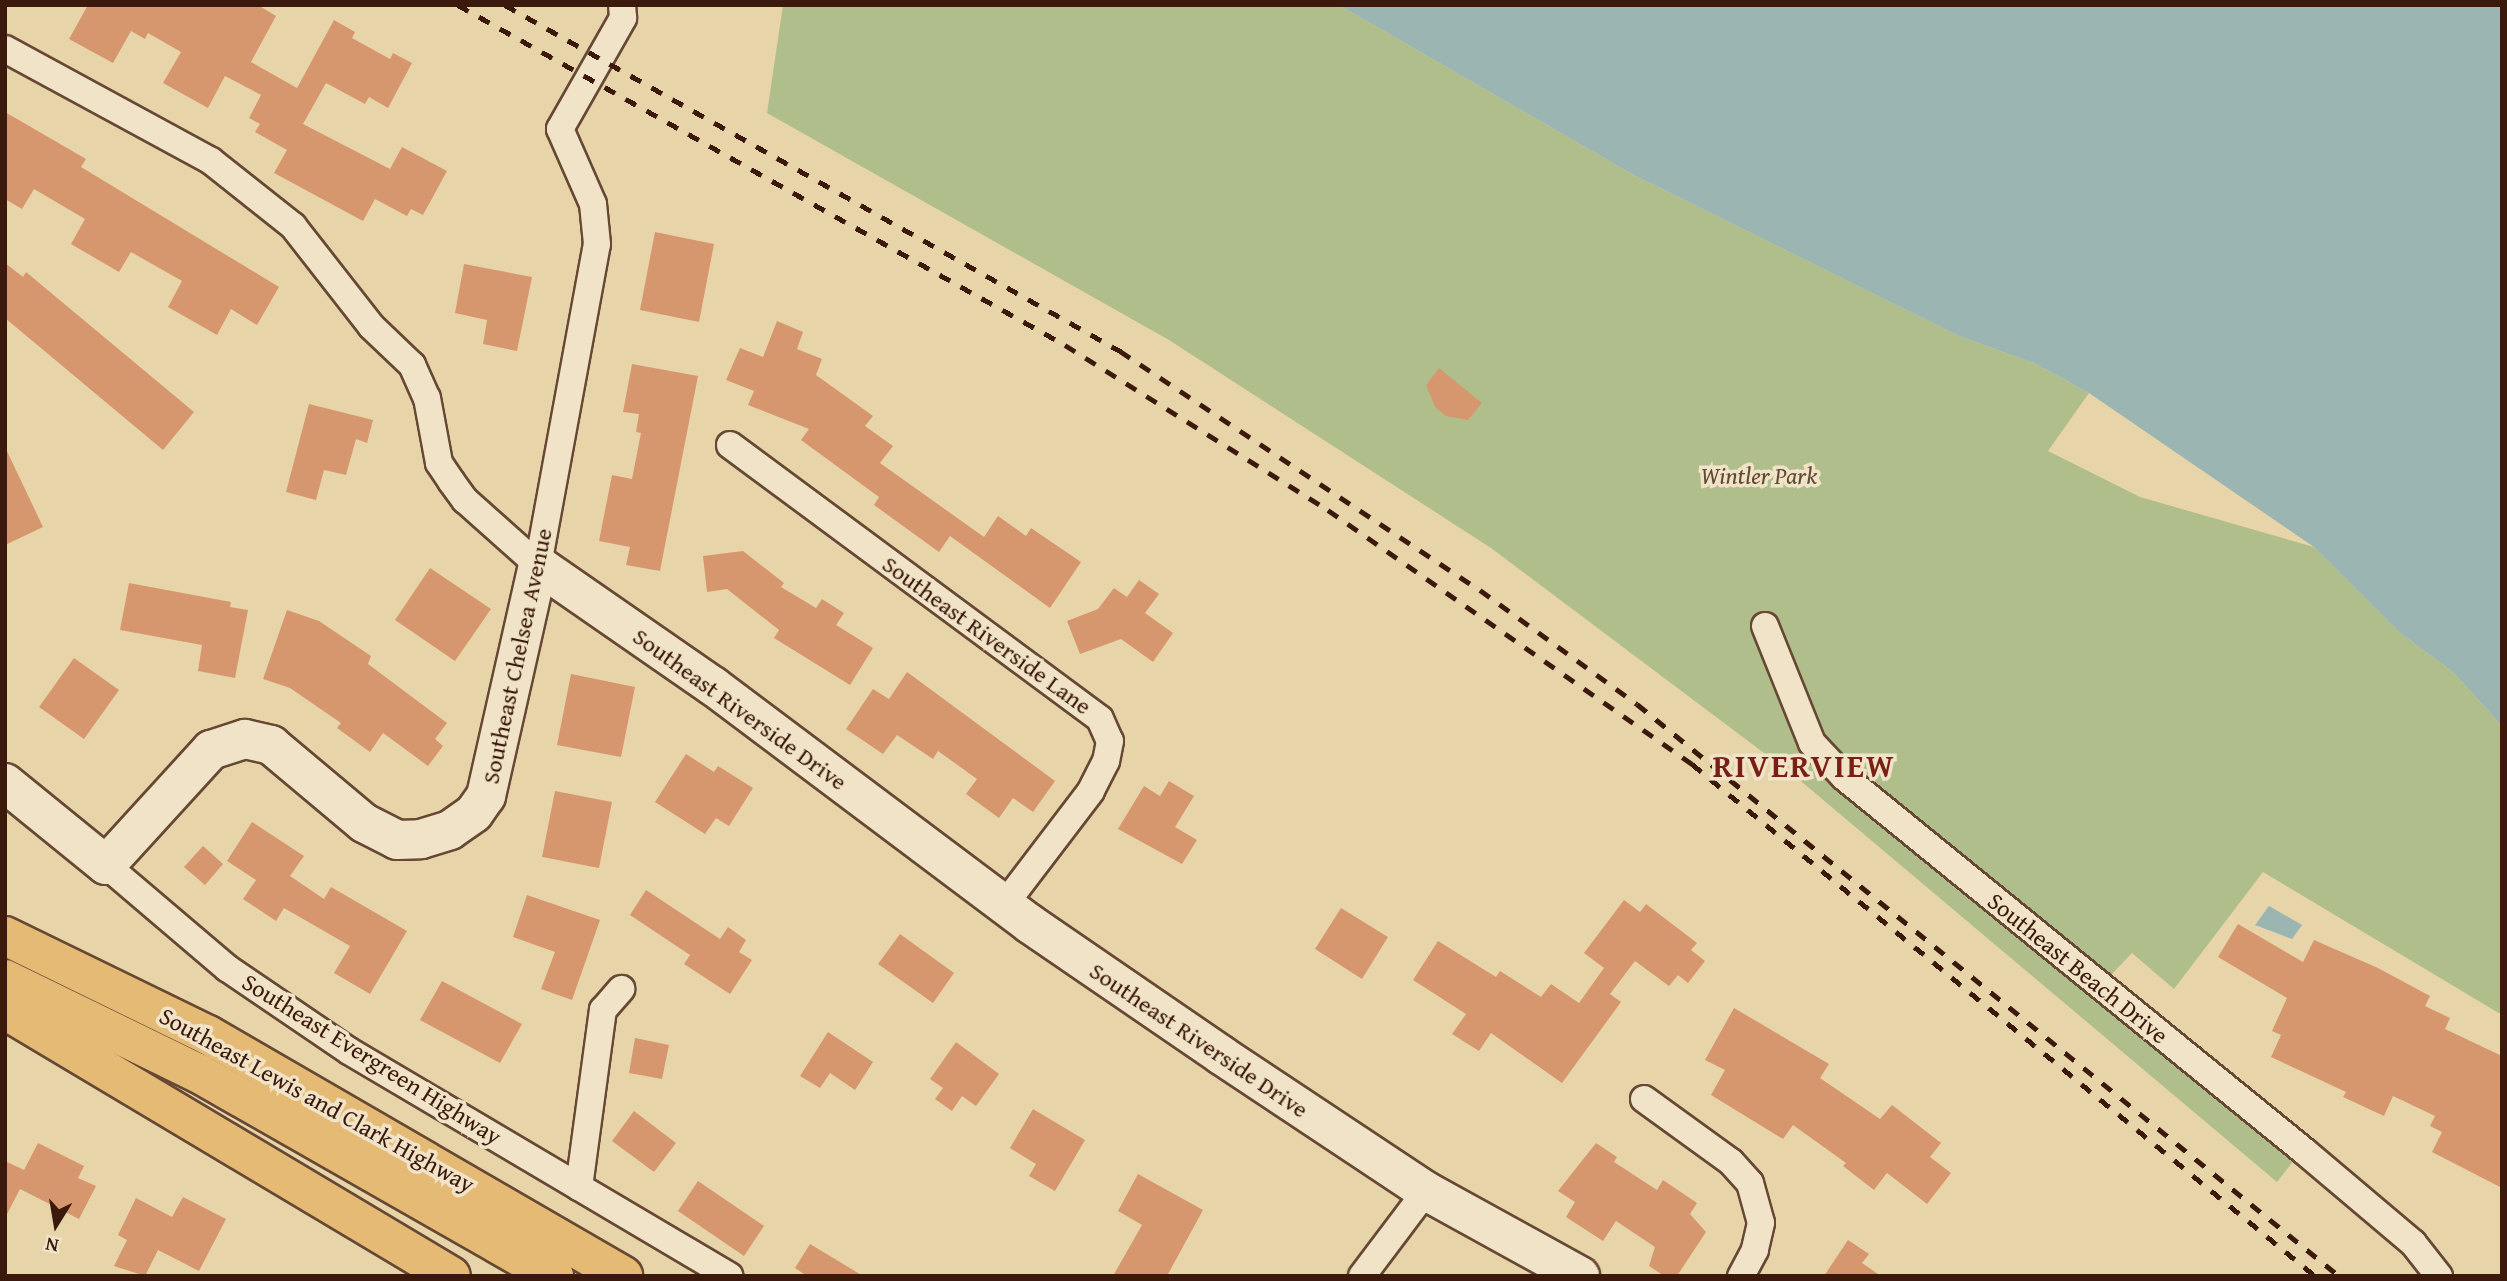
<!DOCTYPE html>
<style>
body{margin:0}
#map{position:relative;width:2507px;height:1281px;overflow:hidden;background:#e8d4a9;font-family:"Gentium Book Plus",serif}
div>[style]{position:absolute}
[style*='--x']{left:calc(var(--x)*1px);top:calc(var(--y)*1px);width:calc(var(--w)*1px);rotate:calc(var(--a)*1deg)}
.green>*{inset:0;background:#b0be8c}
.water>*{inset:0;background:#9bb5b3}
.building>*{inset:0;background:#d7976e}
.roads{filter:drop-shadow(2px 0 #664834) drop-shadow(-2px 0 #664834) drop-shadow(0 2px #664834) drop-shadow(0 -2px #664834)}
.street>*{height:26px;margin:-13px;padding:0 13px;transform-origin:13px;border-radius:13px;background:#f0e3c7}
.secondary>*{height:38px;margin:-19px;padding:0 19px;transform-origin:19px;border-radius:19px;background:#f0e3c7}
.highway>*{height:38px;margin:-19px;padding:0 19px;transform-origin:19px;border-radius:19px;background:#e4ba74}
.rail>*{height:5px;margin-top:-2.5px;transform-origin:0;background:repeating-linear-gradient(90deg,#3b1a0d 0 12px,transparent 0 24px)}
span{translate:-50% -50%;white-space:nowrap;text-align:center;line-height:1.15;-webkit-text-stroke:7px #f0e3c7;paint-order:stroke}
.park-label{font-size:24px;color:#5e4b33;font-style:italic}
.street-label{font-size:24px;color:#3b1a0d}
.district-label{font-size:32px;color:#7a1f14;font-weight:700;letter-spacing:2px}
.frame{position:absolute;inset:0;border:7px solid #3b1a0d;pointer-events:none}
.north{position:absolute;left:21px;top:1190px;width:70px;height:70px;-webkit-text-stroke:5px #f0e3c7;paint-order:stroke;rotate:191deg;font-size:19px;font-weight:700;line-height:28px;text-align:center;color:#3b1a0d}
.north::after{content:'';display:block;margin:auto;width:24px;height:32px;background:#3b1a0d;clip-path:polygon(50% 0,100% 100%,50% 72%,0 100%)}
</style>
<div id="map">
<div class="green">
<div style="clip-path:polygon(783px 5px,1339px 5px,1630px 173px,1959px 336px,2034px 363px,2089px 393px,2048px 451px,2140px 497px,2314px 547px,2399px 632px,2453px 672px,2502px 726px,2502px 1015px,2263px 872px,2174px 989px,2132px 953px,2110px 976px,2310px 1140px,2277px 1182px,1796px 777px,1491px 548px,1169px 340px,767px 113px)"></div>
</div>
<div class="water">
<div style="clip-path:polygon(1339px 5px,2502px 5px,2502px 726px,2453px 672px,2399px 632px,2314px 547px,2089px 393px,2034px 363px,1959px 336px,1630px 173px)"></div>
<div style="clip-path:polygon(2269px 906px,2302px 925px,2292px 939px,2255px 925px)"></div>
</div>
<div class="building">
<div style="clip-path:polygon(88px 5px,258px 5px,276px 16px,251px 62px,297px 88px,334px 20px,355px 32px,352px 38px,390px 59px,393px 53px,412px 63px,388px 108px,369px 97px,365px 104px,326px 83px,303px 124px,390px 169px,402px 147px,447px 171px,423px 215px,411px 209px,407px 216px,375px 199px,363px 221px,274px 173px,287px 150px,255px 132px,260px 124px,249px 118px,261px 95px,225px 76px,208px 108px,163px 83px,181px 52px,148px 33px,145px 39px,131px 31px,113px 63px,69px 39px)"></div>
<div style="clip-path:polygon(5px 112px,86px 159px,81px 167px,279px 287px,257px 325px,231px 309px,217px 335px,168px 307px,182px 281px,131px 252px,119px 272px,71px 244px,85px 219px,34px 189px,22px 209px,5px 199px)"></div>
<div style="clip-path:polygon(655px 232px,714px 244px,699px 322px,640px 310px)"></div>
<div style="clip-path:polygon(5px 263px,23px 277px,26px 272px,194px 412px,163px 450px,5px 318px)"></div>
<div style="clip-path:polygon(464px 264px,532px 277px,517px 351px,483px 344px,487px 320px,455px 313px)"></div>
<div style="clip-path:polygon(777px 321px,803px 332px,797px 349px,822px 359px,816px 375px,873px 416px,865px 426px,893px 446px,880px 463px,984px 537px,998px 516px,1026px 536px,1031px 528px,1081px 562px,1050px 608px,950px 536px,939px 552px,874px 505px,879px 497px,801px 440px,809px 429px,748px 405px,754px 391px,726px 380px,740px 348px,763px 357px)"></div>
<div style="clip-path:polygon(632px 364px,698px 376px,660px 571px,626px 565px,630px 547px,599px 541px,612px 475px,632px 479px,641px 433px,636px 432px,639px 414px,623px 412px)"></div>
<div style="clip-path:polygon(1439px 368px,1482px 403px,1468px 420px,1446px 416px,1435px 407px,1426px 385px)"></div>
<div style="clip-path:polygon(309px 404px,373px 420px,367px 443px,356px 439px,346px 475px,324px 470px,316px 500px,286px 492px)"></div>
<div style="clip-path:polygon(5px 447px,43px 527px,5px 545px)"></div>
<div style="clip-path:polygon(743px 551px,784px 583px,781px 587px,816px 608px,822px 599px,844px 613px,836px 625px,873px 648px,850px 685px,774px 638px,779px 630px,727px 589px,707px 592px,703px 556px)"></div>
<div style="clip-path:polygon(430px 568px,491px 609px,455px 661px,395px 620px)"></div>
<div style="clip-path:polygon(1139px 580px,1159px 594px,1145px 613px,1173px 633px,1153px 662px,1121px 639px,1080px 654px,1067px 621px,1098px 609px,1114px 588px,1127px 597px)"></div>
<div style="clip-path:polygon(129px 583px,231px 602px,230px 607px,248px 610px,235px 678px,198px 671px,202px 645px,120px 630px)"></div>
<div style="clip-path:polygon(287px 610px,319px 621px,371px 656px,368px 664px,447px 723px,435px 739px,443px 746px,428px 766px,383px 733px,370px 752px,337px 728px,341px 723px,290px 688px,263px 679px)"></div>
<div style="clip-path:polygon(74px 658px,119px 690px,84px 739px,39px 707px)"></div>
<div style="clip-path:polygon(907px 672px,1055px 781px,1033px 812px,1013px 798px,999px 818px,966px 794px,977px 779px,938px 751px,933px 759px,897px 735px,883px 754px,846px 729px,873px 689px,889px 699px)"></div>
<div style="clip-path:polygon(571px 674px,635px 687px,621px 757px,557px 745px)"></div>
<div style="clip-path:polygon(686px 754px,714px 772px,718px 766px,753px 788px,729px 826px,716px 818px,705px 834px,655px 802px)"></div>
<div style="clip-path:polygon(1169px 781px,1194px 796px,1175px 827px,1197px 840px,1182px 864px,1118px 829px,1144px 786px,1160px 796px)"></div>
<div style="clip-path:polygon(555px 791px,612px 802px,599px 868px,542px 857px)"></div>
<div style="clip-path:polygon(252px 822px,304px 856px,290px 876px,324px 899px,331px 887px,407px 931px,370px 994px,334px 973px,350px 946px,284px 908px,276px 921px,243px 899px,256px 880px,227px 861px)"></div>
<div style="clip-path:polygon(203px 846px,223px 864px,205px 885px,184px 867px)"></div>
<div style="clip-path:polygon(646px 890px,720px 939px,728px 927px,746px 940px,739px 952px,752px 960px,730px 994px,684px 964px,690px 955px,630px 915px)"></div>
<div style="clip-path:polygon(527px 895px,600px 920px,572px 1000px,541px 989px,555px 952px,513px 937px)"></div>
<div style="clip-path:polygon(1624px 900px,1640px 912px,1646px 904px,1697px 943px,1691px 950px,1705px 961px,1688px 983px,1678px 975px,1669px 986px,1635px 961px,1610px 994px,1621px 1002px,1562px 1083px,1491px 1033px,1479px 1051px,1452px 1034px,1466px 1014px,1413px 980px,1438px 941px,1496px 977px,1500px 971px,1541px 997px,1551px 984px,1579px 1003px,1604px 968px,1584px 953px)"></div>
<div style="clip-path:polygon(1341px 908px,1388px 937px,1362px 979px,1315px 949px)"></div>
<div style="clip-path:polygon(2238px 924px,2303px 962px,2314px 940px,2378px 968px,2430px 996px,2425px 1006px,2450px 1018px,2445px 1029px,2502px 1056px,2502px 1188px,2432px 1152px,2442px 1132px,2430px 1126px,2435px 1116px,2393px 1096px,2384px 1116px,2343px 1097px,2346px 1092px,2271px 1057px,2281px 1035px,2272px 1031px,2287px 998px,2218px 957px)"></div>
<div style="clip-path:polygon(900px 934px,954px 973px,933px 1003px,878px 964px)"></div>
<div style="clip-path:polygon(442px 981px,522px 1024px,500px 1063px,420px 1020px)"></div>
<div style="clip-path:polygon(1734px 1008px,1829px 1064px,1820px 1078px,1880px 1119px,1892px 1105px,1941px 1143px,1930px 1157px,1951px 1173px,1927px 1204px,1887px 1173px,1874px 1190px,1843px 1166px,1846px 1163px,1793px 1125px,1783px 1139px,1711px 1095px,1725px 1070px,1705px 1060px)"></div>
<div style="clip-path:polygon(828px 1032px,873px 1062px,855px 1090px,830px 1073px,820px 1088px,800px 1076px)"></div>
<div style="clip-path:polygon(635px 1038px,669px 1045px,662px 1079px,629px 1073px)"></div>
<div style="clip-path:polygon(956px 1042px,999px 1074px,976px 1106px,962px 1096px,952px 1111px,935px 1099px,943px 1088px,930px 1079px)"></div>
<div style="clip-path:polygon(1033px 1109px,1085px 1140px,1055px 1191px,1029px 1176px,1036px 1164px,1010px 1148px)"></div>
<div style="clip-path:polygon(634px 1111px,676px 1143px,654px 1172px,612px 1141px)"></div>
<div style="clip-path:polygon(38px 1143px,84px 1166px,78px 1178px,96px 1186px,79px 1219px,20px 1189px,5px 1218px,5px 1161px,24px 1170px)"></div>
<div style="clip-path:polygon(1596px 1143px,1617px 1157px,1614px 1162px,1657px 1190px,1663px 1180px,1697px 1203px,1690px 1214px,1706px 1232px,1677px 1276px,1664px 1276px,1649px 1266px,1655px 1247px,1616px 1221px,1603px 1241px,1566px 1217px,1575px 1202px,1558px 1191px)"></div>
<div style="clip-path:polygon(1138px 1174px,1203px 1210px,1167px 1276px,1113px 1276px,1142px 1225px,1118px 1211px)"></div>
<div style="clip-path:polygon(698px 1181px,764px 1226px,744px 1256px,678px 1211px)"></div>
<div style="clip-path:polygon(183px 1197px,226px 1219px,199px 1271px,158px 1250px,145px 1276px,114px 1266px,127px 1240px,118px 1235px,136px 1198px,172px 1217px)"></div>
<div style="clip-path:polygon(1848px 1240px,1869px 1254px,1862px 1263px,1881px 1276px,1824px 1276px)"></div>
<div style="clip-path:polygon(810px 1244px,863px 1276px,807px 1276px,795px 1268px)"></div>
</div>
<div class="roads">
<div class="street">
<div style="--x:5;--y:49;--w:234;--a:28.5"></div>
<div style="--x:211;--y:161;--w:105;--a:38.4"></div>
<div style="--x:293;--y:226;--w:127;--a:52"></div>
<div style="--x:371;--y:326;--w:57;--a:43.6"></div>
<div style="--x:412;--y:365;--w:36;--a:66"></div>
<div style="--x:427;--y:398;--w:66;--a:79.5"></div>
<div style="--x:439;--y:463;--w:22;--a:56"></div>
<div style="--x:451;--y:481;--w:24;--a:54"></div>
<div style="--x:465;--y:500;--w:98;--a:41.7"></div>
<div style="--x:730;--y:445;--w:460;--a:36.5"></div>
<div style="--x:1100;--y:719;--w:24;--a:66"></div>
<div style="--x:1110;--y:741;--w:20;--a:101"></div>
<div style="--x:1106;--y:761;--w:34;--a:117"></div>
<div style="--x:1091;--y:791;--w:143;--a:127.3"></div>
<div style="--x:538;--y:565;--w:326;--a:-79.6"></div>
<div style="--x:597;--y:244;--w:40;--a:-95.7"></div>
<div style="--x:593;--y:204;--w:82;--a:-113.7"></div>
<div style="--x:560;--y:129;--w:128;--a:-60.4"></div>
<div style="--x:623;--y:18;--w:13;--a:-94"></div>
<div style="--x:1765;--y:626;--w:126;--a:68.1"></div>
<div style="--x:1812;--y:743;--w:47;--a:46.7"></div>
<div style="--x:1844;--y:777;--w:593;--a:39.11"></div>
<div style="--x:2304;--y:1151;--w:143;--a:40.2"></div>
<div style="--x:2413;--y:1243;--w:42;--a:51.8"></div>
<div style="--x:106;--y:865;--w:159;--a:40.4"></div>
<div style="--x:227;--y:968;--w:148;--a:34.2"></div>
<div style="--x:349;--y:1051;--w:442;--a:30.6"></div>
<div style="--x:1644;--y:1099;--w:107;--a:35.9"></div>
<div style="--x:1731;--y:1162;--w:28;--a:48"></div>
<div style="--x:1750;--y:1183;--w:41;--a:74.6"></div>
<div style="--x:1761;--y:1223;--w:28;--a:103"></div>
<div style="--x:1755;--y:1250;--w:30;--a:118"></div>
<div style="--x:579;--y:1187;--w:179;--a:-82.3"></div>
<div style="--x:603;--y:1010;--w:28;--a:-49"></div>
<div style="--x:1362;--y:1276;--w:106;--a:-53"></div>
</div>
<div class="secondary">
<div style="--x:5;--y:783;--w:130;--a:39.1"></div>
<div style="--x:106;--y:865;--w:156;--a:-47.6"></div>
<div style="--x:211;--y:750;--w:36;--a:-18"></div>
<div style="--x:245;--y:739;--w:27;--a:13"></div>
<div style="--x:271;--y:745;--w:121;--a:40"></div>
<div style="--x:364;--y:823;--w:37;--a:27"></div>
<div style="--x:397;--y:840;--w:24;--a:-2"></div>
<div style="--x:421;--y:839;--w:30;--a:-17"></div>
<div style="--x:450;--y:830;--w:29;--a:-35"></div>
<div style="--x:474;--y:813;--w:21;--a:-55"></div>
<div style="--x:486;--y:796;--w:237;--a:-77.3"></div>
<div style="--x:538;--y:565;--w:213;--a:34.7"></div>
<div style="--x:713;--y:686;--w:396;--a:36.9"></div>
<div style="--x:1030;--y:924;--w:232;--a:34.4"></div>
<div style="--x:1221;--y:1055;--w:246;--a:33.6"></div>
<div style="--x:1426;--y:1191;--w:176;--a:28.9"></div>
</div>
<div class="highway">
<div style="--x:5;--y:936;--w:226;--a:26"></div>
<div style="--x:208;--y:1035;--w:480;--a:30.1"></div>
<div style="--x:5;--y:979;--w:215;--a:26"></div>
<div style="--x:198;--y:1073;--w:410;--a:29.7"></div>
<div style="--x:5;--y:1010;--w:519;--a:30.81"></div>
</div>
</div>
<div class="rail">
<div style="--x:458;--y:5;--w:696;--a:29.25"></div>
<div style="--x:1065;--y:345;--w:310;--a:32.1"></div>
<div style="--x:1328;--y:510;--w:444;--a:34.9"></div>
<div style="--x:1692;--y:764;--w:806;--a:39.41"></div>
<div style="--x:505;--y:5;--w:706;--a:29.36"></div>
<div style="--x:1120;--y:351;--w:432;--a:33.6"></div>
<div style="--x:1480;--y:590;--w:194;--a:36"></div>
<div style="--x:1637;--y:704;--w:906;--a:39.17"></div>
</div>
<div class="park-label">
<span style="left:1759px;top:476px">Wintler Park</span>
</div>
<div class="street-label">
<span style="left:987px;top:635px;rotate:36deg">Southeast Riverside Lane</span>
<span style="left:517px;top:656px;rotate:-78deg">Southeast Chelsea Avenue</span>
<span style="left:740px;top:709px;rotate:36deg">Southeast Riverside Drive</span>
<span style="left:2078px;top:968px;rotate:39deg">Southeast Beach Drive</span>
<span style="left:1199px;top:1040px;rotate:34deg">Southeast Riverside Drive</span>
<span style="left:372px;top:1059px;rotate:32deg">Southeast Evergreen Highway</span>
<span style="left:317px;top:1100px;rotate:29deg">Southeast Lewis and Clark Highway</span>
</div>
<div class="district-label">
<span style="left:1804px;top:766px">RIVERVIEW</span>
</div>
<div class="frame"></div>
<div class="north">N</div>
</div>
